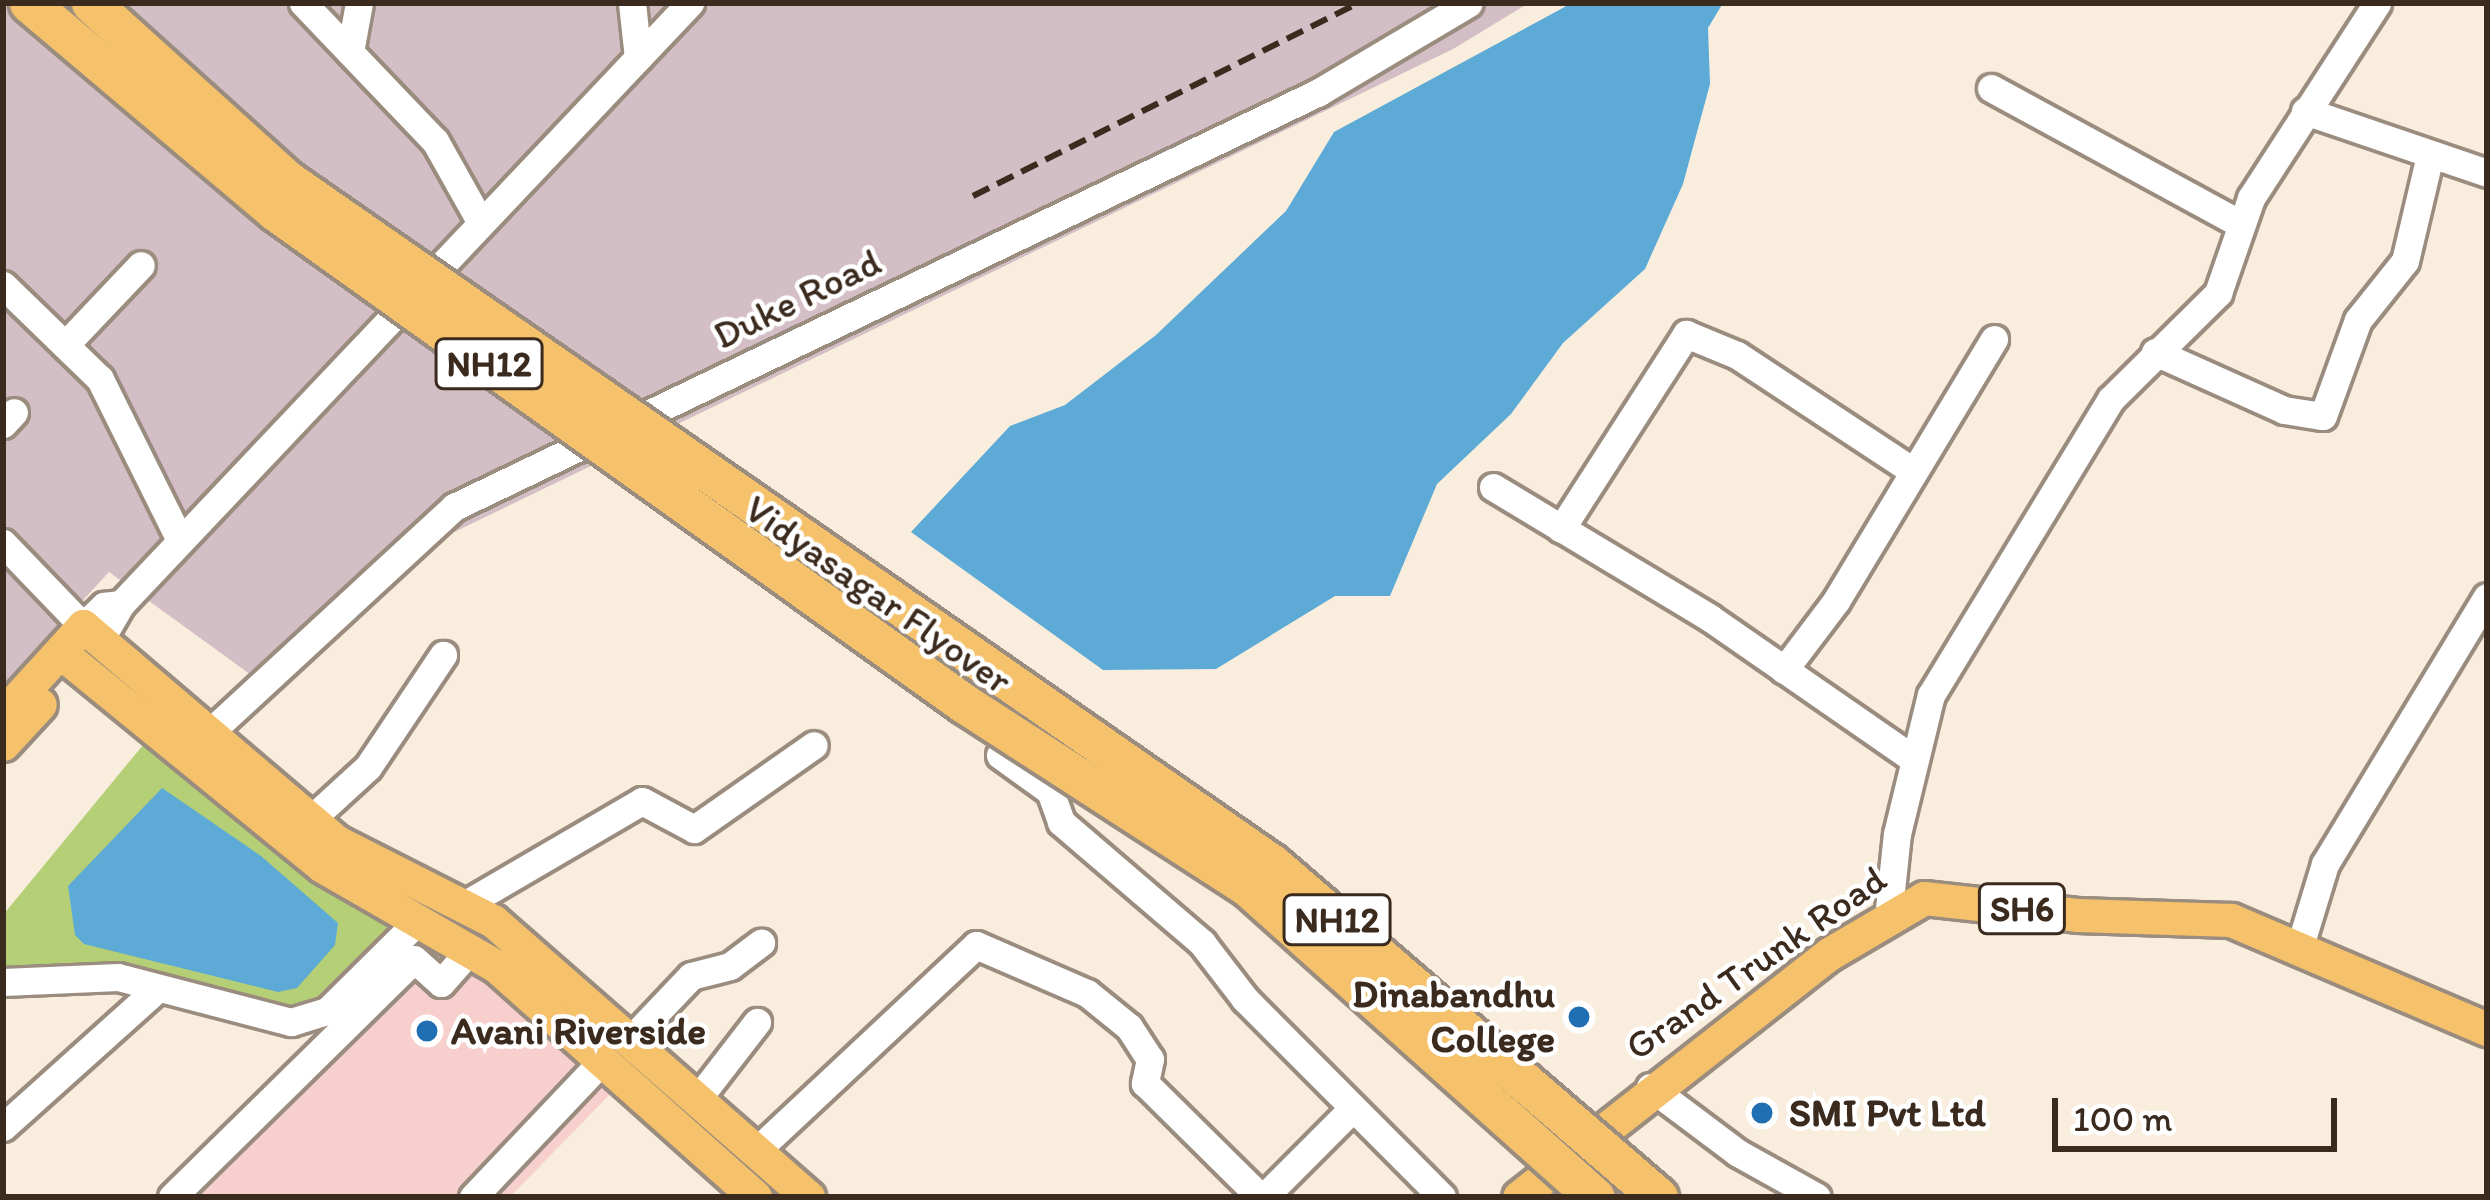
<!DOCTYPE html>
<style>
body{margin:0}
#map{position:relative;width:2490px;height:1200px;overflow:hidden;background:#f9eddd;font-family:Itim,sans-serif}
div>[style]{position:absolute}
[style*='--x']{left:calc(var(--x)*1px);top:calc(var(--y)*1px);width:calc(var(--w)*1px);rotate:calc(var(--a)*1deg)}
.built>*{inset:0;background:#f7d0ce}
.industrial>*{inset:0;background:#d2bec4}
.green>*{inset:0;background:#b4cf75}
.water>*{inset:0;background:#5caad5}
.roads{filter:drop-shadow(3px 0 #9a8c7e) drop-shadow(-3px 0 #9a8c7e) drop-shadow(0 3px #9a8c7e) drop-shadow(0 -3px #9a8c7e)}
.minor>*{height:27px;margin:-13.5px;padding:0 13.5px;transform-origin:13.5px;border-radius:13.5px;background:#fff}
.major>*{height:33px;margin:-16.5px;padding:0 16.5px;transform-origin:16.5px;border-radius:16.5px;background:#f5c16b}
.rail>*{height:6px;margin-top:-3px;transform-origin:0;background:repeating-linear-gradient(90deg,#3b2a1e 0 18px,transparent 0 27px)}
.bridges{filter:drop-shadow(3px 0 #9a8c7e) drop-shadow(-3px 0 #9a8c7e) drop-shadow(0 3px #9a8c7e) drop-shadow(0 -3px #9a8c7e)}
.highway-bridge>*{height:39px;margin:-19.5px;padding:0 19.5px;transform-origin:19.5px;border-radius:19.5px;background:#f5c16b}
.dots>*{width:33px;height:33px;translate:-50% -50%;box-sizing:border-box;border:6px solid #fff;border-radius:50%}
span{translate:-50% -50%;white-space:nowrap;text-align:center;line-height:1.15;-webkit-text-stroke:9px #fff;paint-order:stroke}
.shield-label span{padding:3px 9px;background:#fff;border:3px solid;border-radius:9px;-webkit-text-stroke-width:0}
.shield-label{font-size:36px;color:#3b2a1e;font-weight:700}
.street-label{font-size:39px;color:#3b2a1e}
.poi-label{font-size:39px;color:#3b2a1e;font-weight:700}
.right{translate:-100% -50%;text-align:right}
.left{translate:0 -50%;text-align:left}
.frame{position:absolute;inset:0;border:6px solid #3b2a1e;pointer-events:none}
.scale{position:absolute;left:2052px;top:1098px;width:285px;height:54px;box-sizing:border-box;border:6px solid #3b2a1e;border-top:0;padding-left:15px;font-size:36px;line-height:42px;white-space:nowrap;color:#3b2a1e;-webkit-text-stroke:9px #fff;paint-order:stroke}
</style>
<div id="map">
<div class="built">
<div style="clip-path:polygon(420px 940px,498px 989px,616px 1088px,510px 1197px,152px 1197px)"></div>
</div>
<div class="industrial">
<div style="clip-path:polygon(3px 3px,1529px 3px,1453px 49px,413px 552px,276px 693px,109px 572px,3px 687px)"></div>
</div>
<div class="green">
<div style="clip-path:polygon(143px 745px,382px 920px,389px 931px,324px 1006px,291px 1022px,241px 1005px,3px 971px,3px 915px)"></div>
</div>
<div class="water">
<div style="clip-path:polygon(1572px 3px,1723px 3px,1708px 28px,1710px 84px,1683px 184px,1645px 269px,1563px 343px,1511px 414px,1437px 484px,1390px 596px,1335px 596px,1216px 669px,1103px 670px,911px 532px,1010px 426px,1065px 405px,1156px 335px,1286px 211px,1334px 132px)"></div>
<div style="clip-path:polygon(162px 788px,261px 856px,338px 923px,335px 945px,297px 988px,278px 992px,84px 944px,75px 935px,68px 886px)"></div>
</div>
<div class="roads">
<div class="minor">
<div style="--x:303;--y:3;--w:191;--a:46.3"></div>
<div style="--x:435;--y:141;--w:94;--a:60.7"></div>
<div style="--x:632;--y:3;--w:55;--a:83.8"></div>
<div style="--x:350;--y:52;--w:50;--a:-79.6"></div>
<div style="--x:1991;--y:88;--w:284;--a:28.6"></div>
<div style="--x:2305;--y:111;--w:192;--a:18.8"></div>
<div style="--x:3;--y:285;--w:135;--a:44.1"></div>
<div style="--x:100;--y:379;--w:180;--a:63.6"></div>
<div style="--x:65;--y:345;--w:110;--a:-46.5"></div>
<div style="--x:2155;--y:352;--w:141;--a:24.2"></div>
<div style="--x:2284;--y:410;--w:39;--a:9"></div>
<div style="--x:2323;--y:416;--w:102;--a:-70"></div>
<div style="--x:2358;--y:320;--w:75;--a:-51.5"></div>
<div style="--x:2405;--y:261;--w:109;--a:-76.7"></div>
<div style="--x:3;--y:424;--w:16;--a:-47"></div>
<div style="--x:1493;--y:487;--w:253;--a:31.1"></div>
<div style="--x:1710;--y:618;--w:246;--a:34.7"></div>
<div style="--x:1561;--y:529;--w:232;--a:-57.3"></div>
<div style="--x:1686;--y:334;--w:55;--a:22.4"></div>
<div style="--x:1737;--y:355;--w:207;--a:33.4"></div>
<div style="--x:3;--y:543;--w:115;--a:46.1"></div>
<div style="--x:83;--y:626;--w:29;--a:-44"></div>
<div style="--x:104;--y:606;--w:17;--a:-7"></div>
<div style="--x:121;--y:604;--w:44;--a:120.1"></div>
<div style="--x:121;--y:604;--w:828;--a:-46.57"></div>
<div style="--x:1784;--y:670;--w:86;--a:-53"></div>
<div style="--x:1836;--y:601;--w:306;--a:-58.9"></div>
<div style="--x:208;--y:734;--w:335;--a:-42.7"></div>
<div style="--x:454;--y:507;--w:959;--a:-25.63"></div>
<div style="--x:1319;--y:92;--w:174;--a:-30.7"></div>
<div style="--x:1000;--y:755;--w:62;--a:35.8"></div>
<div style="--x:1050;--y:791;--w:33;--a:70"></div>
<div style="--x:1061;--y:822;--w:186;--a:40.6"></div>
<div style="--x:1202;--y:943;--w:71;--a:52.5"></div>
<div style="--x:1245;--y:999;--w:279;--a:45.1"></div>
<div style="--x:309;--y:821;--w:80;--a:-42.5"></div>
<div style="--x:368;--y:767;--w:135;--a:-56.2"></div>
<div style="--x:464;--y:905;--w:206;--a:-30.3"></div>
<div style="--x:642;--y:801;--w:59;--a:28.3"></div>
<div style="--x:694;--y:829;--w:146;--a:-35"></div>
<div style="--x:1888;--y:919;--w:85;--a:-84"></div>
<div style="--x:1897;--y:834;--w:143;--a:-76.3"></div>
<div style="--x:1931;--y:695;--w:346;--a:-58.7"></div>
<div style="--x:2111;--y:399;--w:151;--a:-44.7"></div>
<div style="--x:2218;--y:293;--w:101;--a:-70.8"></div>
<div style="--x:2251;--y:198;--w:232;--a:-57.1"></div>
<div style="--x:2299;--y:949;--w:89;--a:-73"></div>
<div style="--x:2325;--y:864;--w:312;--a:-58.8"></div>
<div style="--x:3;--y:982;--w:115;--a:-2.5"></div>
<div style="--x:118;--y:977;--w:179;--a:14.6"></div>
<div style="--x:291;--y:1022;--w:38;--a:-17"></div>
<div style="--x:327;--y:1011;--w:128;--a:-44.7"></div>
<div style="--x:633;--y:1037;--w:84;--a:-46.4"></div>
<div style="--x:691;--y:976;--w:40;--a:-14.4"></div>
<div style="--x:730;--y:966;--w:39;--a:-37"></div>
<div style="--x:1650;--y:1087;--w:110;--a:36.9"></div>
<div style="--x:1738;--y:1153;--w:90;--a:29.1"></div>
<div style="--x:699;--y:1097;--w:95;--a:-52.3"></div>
<div style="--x:3;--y:1127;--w:208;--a:-41.9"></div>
<div style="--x:757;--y:1150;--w:300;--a:-43.1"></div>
<div style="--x:976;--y:945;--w:121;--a:23.4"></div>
<div style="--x:1087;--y:993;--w:54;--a:39"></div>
<div style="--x:1129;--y:1027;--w:38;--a:57"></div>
<div style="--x:1150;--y:1059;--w:25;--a:102"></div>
<div style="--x:1145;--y:1083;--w:162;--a:44.7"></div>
<div style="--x:172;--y:1197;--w:339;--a:-44.5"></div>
<div style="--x:414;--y:959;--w:36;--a:42"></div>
<div style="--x:441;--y:983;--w:45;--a:-48.6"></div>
<div style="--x:473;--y:1197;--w:186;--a:-46.5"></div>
<div style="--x:1264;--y:1197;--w:124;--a:-45"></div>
</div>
<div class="major">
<div style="--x:60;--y:652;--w:338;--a:39.2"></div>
<div style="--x:322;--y:866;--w:201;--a:29.9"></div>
<div style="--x:496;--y:966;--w:347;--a:41.7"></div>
<div style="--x:3;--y:714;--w:119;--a:-47.7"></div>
<div style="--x:83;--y:626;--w:333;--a:40.4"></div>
<div style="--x:337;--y:842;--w:175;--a:26.9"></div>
<div style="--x:493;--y:921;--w:419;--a:41.2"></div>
<div style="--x:3;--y:744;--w:54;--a:-47.2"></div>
<div style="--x:1519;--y:1197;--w:394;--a:-38.1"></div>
<div style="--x:1829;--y:954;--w:110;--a:-30.5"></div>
<div style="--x:1924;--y:898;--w:154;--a:6.3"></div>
<div style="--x:2077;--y:915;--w:154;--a:1.9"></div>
<div style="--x:2231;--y:920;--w:278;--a:23.1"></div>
</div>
</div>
<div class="rail">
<div style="--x:973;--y:196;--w:432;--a:-26.6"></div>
</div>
<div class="bridges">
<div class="highway-bridge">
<div style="--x:29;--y:3;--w:322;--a:40.2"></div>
<div style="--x:275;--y:211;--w:848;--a:35.55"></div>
<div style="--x:965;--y:704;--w:338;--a:32.9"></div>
<div style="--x:1249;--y:888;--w:464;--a:41.8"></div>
<div style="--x:91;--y:3;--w:264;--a:42.1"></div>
<div style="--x:287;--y:180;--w:1199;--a:34.78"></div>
<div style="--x:1272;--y:864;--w:510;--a:40.78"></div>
</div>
</div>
<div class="dots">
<div style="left:1579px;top:1017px;background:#1f6fb2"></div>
<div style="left:427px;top:1031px;background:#1f6fb2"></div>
<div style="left:1762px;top:1113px;background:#1f6fb2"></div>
</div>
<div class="shield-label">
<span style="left:489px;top:364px">NH12</span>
<span style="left:2022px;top:909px">SH6</span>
<span style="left:1337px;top:920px">NH12</span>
</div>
<div class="street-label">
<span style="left:797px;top:299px;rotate:-26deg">Duke Road</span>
<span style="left:878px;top:595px;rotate:35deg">Vidyasagar Flyover</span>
<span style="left:1756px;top:963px;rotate:-35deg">Grand Trunk Road</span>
</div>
<div class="poi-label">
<span class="right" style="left:1555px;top:1017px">Dinabandhu<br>College</span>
<span class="left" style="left:451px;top:1031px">Avani Riverside</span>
<span class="left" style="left:1789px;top:1113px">SMI Pvt Ltd</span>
</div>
<div class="frame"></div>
<div class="scale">100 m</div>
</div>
